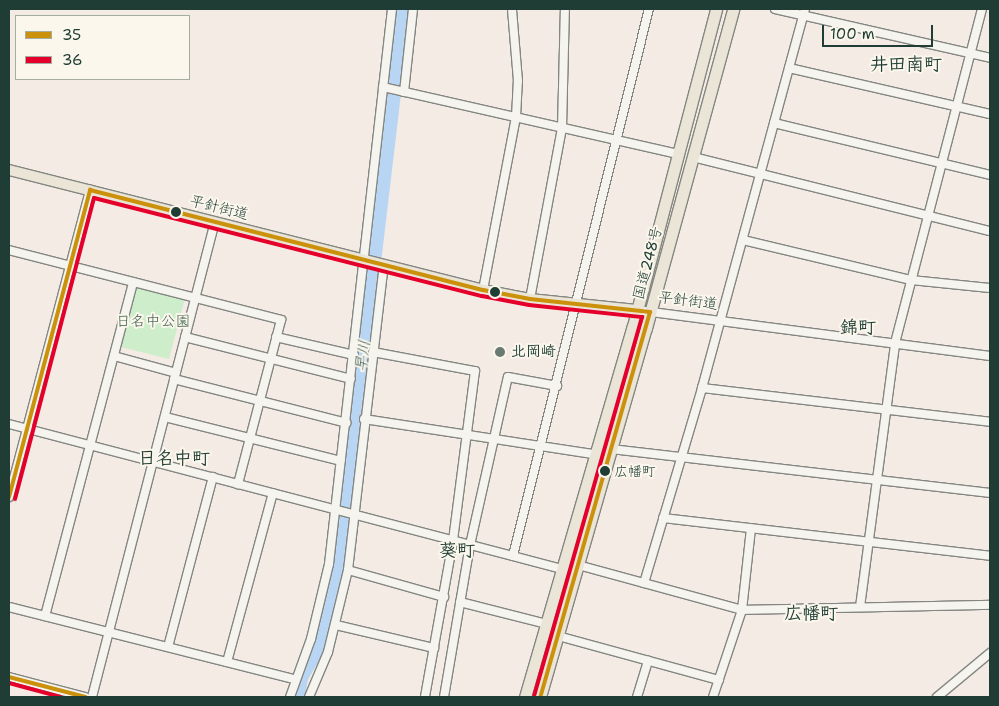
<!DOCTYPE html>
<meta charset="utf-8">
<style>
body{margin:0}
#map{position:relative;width:999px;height:706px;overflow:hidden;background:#f3ebe4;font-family:"Shantell Sans","Klee One",sans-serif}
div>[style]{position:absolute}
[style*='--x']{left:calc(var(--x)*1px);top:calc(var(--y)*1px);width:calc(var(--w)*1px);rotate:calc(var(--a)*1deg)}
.green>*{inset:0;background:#cdedcb}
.river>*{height:14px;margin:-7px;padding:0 7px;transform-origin:7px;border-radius:7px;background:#b8d6f3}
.roads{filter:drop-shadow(1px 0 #848681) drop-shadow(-1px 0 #848681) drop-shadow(0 1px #848681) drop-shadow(0 -1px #848681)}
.minor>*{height:8px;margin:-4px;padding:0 4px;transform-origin:4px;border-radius:4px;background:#f6f4ef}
.major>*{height:10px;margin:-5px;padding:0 5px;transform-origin:5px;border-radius:5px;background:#eae5d6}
.highway>*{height:11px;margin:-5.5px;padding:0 5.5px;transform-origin:5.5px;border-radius:5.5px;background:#eae5d6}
.bus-1>*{height:4px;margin:-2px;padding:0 2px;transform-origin:2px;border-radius:2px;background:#cc910a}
.bus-2>*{height:4px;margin:-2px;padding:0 2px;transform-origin:2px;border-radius:2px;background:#e4002b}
.dots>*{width:14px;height:14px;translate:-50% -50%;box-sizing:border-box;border:2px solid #fbf7ec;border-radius:50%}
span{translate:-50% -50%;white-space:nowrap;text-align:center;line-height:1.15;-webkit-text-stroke:4px #fbf7ec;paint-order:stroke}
.bus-label{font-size:14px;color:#1f3d34}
.left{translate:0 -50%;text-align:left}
.street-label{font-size:15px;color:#1f3d34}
.park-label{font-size:15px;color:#3c604e}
.poi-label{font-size:15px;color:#1f3d34;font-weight:700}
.water-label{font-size:16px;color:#395a5c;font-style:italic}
.quarter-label{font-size:18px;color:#1f3d34;font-weight:700}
.frame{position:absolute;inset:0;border:10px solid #1f3d34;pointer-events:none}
.legend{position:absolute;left:15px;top:15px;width:175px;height:65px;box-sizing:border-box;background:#fbf7ec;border:1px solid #a3ada2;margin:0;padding:6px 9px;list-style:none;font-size:15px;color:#1f3d34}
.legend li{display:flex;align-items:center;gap:10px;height:25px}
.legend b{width:25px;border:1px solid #a3ada2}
.scale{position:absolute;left:822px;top:25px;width:111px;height:22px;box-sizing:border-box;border:2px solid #1f3d34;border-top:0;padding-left:6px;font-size:15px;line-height:18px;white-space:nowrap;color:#1f3d34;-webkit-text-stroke:4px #fbf7ec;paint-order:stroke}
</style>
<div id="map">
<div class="green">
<div style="clip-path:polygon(136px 285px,185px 298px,169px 359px,121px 347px)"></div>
</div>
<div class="river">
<div style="--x:298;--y:697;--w:19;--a:-81"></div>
<div style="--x:301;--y:678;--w:43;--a:-60.4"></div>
<div style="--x:322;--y:641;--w:77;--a:-78"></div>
<div style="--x:338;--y:566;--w:561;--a:-83.24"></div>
</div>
<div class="roads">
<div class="minor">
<div style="--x:775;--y:9;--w:221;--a:12.8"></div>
<div style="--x:789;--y:68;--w:206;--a:12.9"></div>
<div style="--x:383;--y:87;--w:303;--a:12.8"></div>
<div style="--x:404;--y:92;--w:83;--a:-83.8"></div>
<div style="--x:774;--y:123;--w:222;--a:13.5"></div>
<div style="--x:693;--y:157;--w:306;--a:14"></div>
<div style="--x:743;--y:240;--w:173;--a:13.4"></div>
<div style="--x:911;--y:280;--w:79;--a:5.8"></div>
<div style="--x:9;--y:250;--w:281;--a:14.4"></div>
<div style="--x:281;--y:320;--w:170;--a:104.7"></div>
<div style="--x:483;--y:290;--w:176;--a:-79.2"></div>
<div style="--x:516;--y:117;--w:36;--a:-87"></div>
<div style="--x:518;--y:81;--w:72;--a:-94.8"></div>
<div style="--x:530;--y:299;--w:174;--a:-79.4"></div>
<div style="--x:562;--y:128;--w:119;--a:-88.6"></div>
<div style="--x:636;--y:310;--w:357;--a:7.4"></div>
<div style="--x:185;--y:337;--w:171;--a:14.2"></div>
<div style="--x:276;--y:337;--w:80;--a:13"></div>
<div style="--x:373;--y:352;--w:104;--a:10.6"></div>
<div style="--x:475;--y:371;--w:171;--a:97.4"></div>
<div style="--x:453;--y:541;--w:158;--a:100.2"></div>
<div style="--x:114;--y:356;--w:64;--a:15.3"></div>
<div style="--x:174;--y:379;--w:178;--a:14.3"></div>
<div style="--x:702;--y:388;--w:290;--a:6.7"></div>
<div style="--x:165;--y:417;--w:181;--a:14"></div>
<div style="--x:364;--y:419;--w:233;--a:8.7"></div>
<div style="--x:9;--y:424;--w:572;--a:14.69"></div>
<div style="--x:611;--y:449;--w:382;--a:6.6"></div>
<div style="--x:9;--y:497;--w:318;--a:-75.2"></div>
<div style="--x:663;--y:518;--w:329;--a:6.6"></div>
<div style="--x:513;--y:556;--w:564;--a:-76.04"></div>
<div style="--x:578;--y:565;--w:170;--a:15.3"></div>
<div style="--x:742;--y:610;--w:248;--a:-1.2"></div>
<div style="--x:348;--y:570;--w:100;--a:15.7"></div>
<div style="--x:644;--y:583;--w:203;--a:-73.4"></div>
<div style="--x:702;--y:388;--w:393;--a:-74.8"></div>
<div style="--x:460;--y:602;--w:89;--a:14.3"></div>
<div style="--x:9;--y:607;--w:294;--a:14.2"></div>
<div style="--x:860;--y:607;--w:266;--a:-82.4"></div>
<div style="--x:895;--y:343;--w:345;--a:-75.4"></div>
<div style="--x:45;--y:616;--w:345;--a:-75.2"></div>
<div style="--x:336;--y:625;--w:101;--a:13.2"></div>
<div style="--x:558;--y:636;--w:167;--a:15.3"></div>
<div style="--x:168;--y:647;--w:176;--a:-75.2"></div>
<div style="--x:227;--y:662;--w:175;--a:-74.8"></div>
<div style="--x:9;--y:677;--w:79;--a:14.7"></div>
<div style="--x:92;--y:697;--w:491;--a:-75.5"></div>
<div style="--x:290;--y:697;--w:62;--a:-70.1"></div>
<div style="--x:311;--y:639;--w:77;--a:-76.5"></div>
<div style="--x:329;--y:564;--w:559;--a:-83.52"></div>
<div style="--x:309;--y:697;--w:49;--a:-67.1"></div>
<div style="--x:328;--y:652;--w:84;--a:-76.3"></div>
<div style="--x:348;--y:570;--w:307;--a:-83.3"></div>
<div style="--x:444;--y:697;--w:154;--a:-80.3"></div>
<div style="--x:470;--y:545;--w:172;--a:-77.3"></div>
<div style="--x:508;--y:377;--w:50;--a:10.4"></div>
<div style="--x:637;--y:697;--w:38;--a:-73"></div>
<div style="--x:713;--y:697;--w:92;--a:-71.6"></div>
<div style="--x:742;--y:610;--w:82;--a:-83.7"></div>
<div style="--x:937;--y:697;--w:69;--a:-39.7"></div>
</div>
<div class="major">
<div style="--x:9;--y:170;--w:489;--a:14.2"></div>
<div style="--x:483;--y:290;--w:48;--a:10.8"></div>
<div style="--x:530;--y:299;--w:107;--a:5.9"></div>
</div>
<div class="highway">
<div style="--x:525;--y:697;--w:386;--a:-73.8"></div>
<div style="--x:633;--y:326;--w:328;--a:-75.3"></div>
<div style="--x:540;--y:697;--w:384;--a:-74"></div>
<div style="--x:646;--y:328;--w:331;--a:-74.7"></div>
</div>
</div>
<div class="bus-1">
<div style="--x:9;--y:497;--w:318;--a:-75.2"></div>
<div style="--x:90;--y:190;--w:406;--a:14.3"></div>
<div style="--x:483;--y:290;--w:48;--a:10.8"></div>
<div style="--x:530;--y:299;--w:121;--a:6.2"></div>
<div style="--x:650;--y:312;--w:400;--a:105.9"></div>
<div style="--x:9;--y:677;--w:79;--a:14.7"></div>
</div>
<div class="bus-2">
<div style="--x:15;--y:499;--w:311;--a:-75.3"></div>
<div style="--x:94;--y:198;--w:400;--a:14.2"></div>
<div style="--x:482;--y:296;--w:48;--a:10.8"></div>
<div style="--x:529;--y:305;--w:114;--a:6.1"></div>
<div style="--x:642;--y:317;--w:393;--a:105.9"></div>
<div style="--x:9;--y:683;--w:54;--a:15.1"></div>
</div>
<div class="dots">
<div style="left:176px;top:212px;background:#1f3d34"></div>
<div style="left:495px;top:292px;background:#1f3d34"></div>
<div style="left:500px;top:352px;background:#697a72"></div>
<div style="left:605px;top:471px;background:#1f3d34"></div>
</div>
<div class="bus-label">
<span class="left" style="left:614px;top:471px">広幡町</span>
</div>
<div class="street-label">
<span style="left:219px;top:208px;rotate:14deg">平針街道</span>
<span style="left:648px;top:263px;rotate:-75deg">国道248号</span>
<span style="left:688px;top:301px;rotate:7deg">平針街道</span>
</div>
<div class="park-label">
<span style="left:153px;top:322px">日名中公園</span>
</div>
<div class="poi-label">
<span class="left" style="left:511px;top:352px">北岡崎</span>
</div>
<div class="water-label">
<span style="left:363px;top:356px;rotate:-83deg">早川</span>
</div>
<div class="quarter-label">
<span style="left:906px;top:64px">井田南町</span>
<span style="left:858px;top:327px">錦町</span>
<span style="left:174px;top:458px">日名中町</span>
<span style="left:457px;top:550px">葵町</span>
<span style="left:811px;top:613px">広幡町</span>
</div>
<div class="frame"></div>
<ul class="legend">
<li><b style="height:6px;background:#cc910a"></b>35</li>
<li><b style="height:6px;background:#e4002b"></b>36</li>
</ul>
<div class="scale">100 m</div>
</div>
